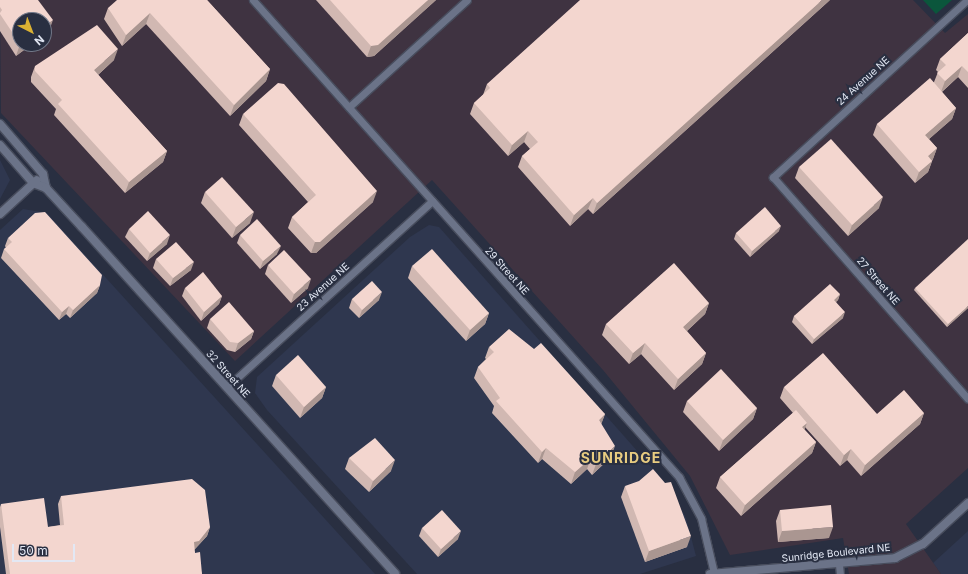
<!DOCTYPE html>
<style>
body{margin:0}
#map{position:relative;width:968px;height:574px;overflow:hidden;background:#292f41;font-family:Inter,sans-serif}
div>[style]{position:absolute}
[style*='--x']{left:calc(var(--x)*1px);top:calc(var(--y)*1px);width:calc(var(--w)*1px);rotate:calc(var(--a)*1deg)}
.built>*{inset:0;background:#2f374f}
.industrial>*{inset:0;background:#3f3341}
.green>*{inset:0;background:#0b563c}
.roads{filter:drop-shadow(1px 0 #484d5d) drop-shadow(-1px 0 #484d5d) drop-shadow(0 1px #484d5d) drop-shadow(0 -1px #484d5d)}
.minor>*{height:7px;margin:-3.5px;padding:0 3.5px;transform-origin:3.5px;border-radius:3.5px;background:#6b7388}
.tertiary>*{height:8px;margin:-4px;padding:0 4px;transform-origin:4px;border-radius:4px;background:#6b7388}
.wall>*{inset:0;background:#d1b8b2}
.shaded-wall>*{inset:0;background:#aa9691}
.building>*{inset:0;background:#f3d6cf}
span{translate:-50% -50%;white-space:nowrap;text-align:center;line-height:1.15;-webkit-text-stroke:4px #292f41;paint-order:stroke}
.street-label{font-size:10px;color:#e3e8f4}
.district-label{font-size:14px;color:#e8cc80;font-weight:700;letter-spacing:1px}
.north{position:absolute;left:12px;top:12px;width:40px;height:40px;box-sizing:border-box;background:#292f41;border:1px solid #737989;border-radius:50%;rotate:138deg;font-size:11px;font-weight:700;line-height:16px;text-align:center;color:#e3e8f4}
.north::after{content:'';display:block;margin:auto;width:14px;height:18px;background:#dbb233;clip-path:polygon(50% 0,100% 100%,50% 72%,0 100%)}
.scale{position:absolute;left:12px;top:544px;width:63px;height:18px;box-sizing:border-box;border:2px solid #e3e8f4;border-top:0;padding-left:5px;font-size:12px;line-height:14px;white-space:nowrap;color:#e3e8f4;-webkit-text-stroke:3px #292f41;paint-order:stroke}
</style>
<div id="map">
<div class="built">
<div style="clip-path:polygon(0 160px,10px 180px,0 199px)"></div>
<div style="clip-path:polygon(23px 209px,47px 213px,375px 574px,0 574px,0 230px)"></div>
<div style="clip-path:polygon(429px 225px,439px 227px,670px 488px,686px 518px,696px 556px,640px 574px,417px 574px,267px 410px,255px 393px,257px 377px,410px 237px)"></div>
<div style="clip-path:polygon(968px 531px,968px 574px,941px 574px,933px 563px)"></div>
</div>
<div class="industrial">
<div style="clip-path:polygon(evenodd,0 0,913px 0,945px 33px,968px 14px,968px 468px,906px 524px,941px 574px,849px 574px,843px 538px,730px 555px,690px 476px,603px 370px,432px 180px,235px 361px,1px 113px,0 0,20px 20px,44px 20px,44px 44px,20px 44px,20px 20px)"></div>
</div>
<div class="green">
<div style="clip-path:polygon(923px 0,952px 0,936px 14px)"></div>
</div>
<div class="roads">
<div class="minor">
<div style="--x:253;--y:0;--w:640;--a:48.23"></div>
<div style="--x:679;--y:477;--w:47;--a:61.8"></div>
<div style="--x:701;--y:518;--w:57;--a:76.7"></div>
<div style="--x:967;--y:0;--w:263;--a:137.6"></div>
<div style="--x:773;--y:177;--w:295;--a:48.7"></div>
<div style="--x:349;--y:107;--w:159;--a:-42.2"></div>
<div style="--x:227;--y:387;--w:277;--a:-42.2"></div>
<div style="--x:839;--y:565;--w:9;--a:84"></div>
</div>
<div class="tertiary">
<div style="--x:0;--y:124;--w:66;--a:49.3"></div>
<div style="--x:43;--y:174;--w:14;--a:78"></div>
<div style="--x:0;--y:145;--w:50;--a:49"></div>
<div style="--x:33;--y:183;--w:14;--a:21"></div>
<div style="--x:46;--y:188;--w:53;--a:47.3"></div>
<div style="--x:82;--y:227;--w:467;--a:47.9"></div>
<div style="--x:0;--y:214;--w:50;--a:-42.6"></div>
<div style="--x:710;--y:574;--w:186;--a:-4.9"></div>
<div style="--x:895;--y:558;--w:31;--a:-27"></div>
<div style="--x:923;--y:544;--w:61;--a:-42.3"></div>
</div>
</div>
<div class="wall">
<div style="clip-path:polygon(0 0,49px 31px,16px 56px,0 31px)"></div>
<div style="clip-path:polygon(207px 0,270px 69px,266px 81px,230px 116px,146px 24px,122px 46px,104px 19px,108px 8px)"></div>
<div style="clip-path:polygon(316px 0,436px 0,374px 56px,367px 57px)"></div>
<div style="clip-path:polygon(830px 0,593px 214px,588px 209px,570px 226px,518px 167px,522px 156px,530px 149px,524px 142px,508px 156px,470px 114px,474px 103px,483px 95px,487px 84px)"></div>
<div style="clip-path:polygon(968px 33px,968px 88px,958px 77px,942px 92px,956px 108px,952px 119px,929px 139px,937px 148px,928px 172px,915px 183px,873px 135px,877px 124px,934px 82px,938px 72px,936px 70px,940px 59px)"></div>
<div style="clip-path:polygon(114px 60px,98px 75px,167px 151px,163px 162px,125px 193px,54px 115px,56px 109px,31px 82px,31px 77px,35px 66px)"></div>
<div style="clip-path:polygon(243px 114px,373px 202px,316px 253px,311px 253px,288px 228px,292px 217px,308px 202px,239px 125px)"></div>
<div style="clip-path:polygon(799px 167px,879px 208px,848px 236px,795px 178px)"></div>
<div style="clip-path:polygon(205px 192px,250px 223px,232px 238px,201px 203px)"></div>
<div style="clip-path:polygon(129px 229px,167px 244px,147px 261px,125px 237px)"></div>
<div style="clip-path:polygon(779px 231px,750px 257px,734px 239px,736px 233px)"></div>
<div style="clip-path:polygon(240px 235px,277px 254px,260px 269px,237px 243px)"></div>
<div style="clip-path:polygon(8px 238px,100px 285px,97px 293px,70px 318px,66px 314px,59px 320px,1px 258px,4px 249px,6px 248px,5px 246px)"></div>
<div style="clip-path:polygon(156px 259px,191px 270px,170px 286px,153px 268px)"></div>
<div style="clip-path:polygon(268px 265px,308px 288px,291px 303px,265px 274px)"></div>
<div style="clip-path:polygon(412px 266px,489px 313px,485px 324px,466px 341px,408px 278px)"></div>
<div style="clip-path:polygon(185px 288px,222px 296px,219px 304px,201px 321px,182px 296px)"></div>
<div style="clip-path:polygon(915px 288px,968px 308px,947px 327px,914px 290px)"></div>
<div style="clip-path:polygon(840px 294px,838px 300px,836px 302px,843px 318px,812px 344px,792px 322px,794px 316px)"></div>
<div style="clip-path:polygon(352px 299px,379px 300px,359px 318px,349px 308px)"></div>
<div style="clip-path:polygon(709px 303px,705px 314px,687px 331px,706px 353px,702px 364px,674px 390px,641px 354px,629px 364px,602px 335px,606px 324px)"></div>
<div style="clip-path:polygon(210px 319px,254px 331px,251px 339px,235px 352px,227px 350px,207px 328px)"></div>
<div style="clip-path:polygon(489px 347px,605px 414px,601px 424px,611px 457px,592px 475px,587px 469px,571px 484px,542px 459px,538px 463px,492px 413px,494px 406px,474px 378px,478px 367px,486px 359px,485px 358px)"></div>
<div style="clip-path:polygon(276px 375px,326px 387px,322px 398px,300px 418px,272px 386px)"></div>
<div style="clip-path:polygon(784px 387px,877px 414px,924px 413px,920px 424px,861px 476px,847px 460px,840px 466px,805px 427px,804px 429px,816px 442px,812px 453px,741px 516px,716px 488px,720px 477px,793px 413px,780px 398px)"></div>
<div style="clip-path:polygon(687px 401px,757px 408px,753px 419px,719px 451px,683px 412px)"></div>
<div style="clip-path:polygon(349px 458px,391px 471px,369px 492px,345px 469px)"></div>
<div style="clip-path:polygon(625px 486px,687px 547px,645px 562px,621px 497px)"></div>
<div style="clip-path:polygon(61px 496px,210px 527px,207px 536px,195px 549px,194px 550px,202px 574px,6px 574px,0 527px,0 507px,1px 504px,48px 527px,60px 525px,58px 504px)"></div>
<div style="clip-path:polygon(780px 510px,829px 538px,778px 542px,776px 521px)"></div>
<div style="clip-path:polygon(422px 528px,458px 539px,438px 557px,419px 536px)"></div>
</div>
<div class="shaded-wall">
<div style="clip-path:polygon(428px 0,436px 0,374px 56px,367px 57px,371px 46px)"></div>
<div style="clip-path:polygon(822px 0,830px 0,593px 214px,597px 203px)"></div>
<div style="clip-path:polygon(150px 13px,146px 24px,122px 46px,126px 35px)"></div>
<div style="clip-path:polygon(53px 20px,49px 31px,44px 35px,44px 27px)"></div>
<div style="clip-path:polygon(20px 44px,32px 44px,16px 56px)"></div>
<div style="clip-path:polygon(118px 49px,114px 60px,90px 82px,94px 70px)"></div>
<div style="clip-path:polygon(962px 66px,958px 77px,941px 92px,945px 81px)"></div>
<div style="clip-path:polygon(270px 69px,266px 81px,230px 116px,234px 105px)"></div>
<div style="clip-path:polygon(956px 108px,952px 119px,921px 146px,925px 135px)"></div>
<div style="clip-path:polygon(528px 131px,524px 142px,508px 156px,512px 145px)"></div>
<div style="clip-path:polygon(937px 148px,933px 159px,924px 167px,928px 156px)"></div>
<div style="clip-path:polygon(167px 151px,163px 162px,125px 193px,129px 182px)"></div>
<div style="clip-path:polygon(932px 161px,928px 172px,915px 183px,919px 172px)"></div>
<div style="clip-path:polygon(377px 191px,373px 202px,316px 253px,311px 253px,315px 242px)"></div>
<div style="clip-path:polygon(883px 197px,879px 208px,848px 236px,852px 225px)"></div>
<div style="clip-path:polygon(593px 198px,588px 209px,570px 226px,574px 215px)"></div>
<div style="clip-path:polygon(254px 212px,250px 223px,232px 238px,236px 227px)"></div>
<div style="clip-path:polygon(781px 226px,779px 231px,750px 257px,752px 251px)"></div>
<div style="clip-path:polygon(170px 235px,167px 244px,147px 261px,150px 253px)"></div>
<div style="clip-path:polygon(281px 246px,277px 254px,260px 269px,263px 261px)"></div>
<div style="clip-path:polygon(194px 262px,191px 270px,170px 286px,173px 278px)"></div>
<div style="clip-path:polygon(311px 279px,308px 288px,291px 303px,294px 294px)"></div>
<div style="clip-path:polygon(100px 285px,97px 293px,70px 318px,73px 310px)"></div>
<div style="clip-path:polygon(382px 292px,379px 300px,359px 318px,362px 310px)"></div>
<div style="clip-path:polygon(840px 294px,838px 300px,832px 305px,834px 300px)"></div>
<div style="clip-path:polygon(222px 296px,219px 304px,201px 321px,204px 312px)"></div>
<div style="clip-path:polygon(709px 303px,705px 314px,679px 338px,683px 327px)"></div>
<div style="clip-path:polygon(69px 306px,66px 314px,59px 320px,62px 312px)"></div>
<div style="clip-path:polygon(968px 306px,968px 308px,947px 327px,948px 324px)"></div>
<div style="clip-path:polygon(845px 312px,843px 318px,812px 344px,814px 339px)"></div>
<div style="clip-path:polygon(489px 313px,485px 324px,466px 341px,470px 330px)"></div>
<div style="clip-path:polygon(254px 331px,251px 339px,235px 352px,238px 343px)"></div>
<div style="clip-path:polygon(645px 343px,641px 354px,629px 364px,633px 353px)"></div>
<div style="clip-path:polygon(706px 353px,702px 364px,674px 390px,678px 379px)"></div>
<div style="clip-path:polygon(326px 387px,322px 398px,300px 418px,304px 407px)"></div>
<div style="clip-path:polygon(757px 408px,753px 419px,719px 451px,723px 440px)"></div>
<div style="clip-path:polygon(924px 413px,920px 424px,861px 476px,865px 465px)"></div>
<div style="clip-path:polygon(605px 414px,601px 425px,599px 420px)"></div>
<div style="clip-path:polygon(807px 423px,803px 434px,802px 427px)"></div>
<div style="clip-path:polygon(816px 442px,812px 453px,741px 516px,745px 505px)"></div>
<div style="clip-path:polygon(615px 446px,611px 457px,592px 475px,596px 464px)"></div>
<div style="clip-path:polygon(546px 448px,542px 459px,538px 463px,542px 452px)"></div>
<div style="clip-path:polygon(851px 449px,847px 460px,840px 466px,844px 455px)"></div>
<div style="clip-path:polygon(591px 458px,587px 469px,571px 484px,575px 472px)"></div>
<div style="clip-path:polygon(395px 460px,391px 471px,369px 492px,373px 481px)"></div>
<div style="clip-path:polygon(210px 527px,207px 536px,195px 549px,190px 550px,194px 542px)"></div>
<div style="clip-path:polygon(833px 527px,829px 538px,778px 542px,782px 531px)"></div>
<div style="clip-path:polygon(461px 531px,458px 539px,438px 557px,441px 549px)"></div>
<div style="clip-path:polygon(691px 536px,687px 547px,645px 562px,649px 551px)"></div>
</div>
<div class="building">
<div style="clip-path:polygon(0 0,38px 0,53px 20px,44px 27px,44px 20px,20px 20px,20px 44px,21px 44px,20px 44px,0 14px,0 13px,2px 10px,0 7px)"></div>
<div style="clip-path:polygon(117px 0,207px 0,270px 69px,234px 105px,150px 13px,126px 35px,108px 8px)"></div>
<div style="clip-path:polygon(330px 0,428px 0,378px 45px,371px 46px)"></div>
<div style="clip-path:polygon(580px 0,822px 0,597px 203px,593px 198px,574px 215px,522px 156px,538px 142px,528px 131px,512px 145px,474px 103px,490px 88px,487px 84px)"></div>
<div style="clip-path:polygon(97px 25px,118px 49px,94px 70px,167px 151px,129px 182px,58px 104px,62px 100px,35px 71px,35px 66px)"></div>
<div style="clip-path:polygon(968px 33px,968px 72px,962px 66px,945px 81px,937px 73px,946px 65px,940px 59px)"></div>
<div style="clip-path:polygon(930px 78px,956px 108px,925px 135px,937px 148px,928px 156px,932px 161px,919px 172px,877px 124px)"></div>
<div style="clip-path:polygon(278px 83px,284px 84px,377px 191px,320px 242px,315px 242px,292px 217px,316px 195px,243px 114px)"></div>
<div style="clip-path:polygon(831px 139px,883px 197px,852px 225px,799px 167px)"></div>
<div style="clip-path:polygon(222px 177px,254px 212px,236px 227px,205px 192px)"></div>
<div style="clip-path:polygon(765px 207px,781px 226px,752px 251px,736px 233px)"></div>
<div style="clip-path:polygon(148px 211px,170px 235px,150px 253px,129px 229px)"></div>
<div style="clip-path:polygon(45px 212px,102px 275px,100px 285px,73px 310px,69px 306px,62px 312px,4px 249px,12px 242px,8px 238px,35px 213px)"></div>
<div style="clip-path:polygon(257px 219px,281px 246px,263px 261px,240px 235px)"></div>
<div style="clip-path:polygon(968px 239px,968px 306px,948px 324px,915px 288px)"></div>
<div style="clip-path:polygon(176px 242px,194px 262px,173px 278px,156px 259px)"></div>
<div style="clip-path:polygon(432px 249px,489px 313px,470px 330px,412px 266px)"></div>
<div style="clip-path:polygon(284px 250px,311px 279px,294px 294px,268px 265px)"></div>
<div style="clip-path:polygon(674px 263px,709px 303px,683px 327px,706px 353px,678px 379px,645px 343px,633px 353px,606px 324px)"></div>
<div style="clip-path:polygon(203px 272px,222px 296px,204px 312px,185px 288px)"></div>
<div style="clip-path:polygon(372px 281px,382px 292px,362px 310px,352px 299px)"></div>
<div style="clip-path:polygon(830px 284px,840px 294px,834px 300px,845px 312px,814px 339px,794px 316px)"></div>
<div style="clip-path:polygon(229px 302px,254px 331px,238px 343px,230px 342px,210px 319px)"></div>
<div style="clip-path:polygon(509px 329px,534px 349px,541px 343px,605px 414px,599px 420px,615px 446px,596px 464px,591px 458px,575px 472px,546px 448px,542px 452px,496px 401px,500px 398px,478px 367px,494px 352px,489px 347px)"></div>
<div style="clip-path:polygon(823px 353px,877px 414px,904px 390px,924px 413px,865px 465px,851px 449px,844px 455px,784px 387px)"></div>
<div style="clip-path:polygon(298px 355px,326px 387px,304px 407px,276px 375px)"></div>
<div style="clip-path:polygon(721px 369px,757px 408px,723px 440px,687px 401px)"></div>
<div style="clip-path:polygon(796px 410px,807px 423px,802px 427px,816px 442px,745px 505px,720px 477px)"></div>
<div style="clip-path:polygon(375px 438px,395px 460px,373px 481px,349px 458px)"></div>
<div style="clip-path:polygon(653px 469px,665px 483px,671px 482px,691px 536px,649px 551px,625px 486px,639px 481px)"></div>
<div style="clip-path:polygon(192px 479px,205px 490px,210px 527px,199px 541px,194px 542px,195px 553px,200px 552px,202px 574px,10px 574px,1px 504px,44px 498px,48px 527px,64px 525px,61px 496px)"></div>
<div style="clip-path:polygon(831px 505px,833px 527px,782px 531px,780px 510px)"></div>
<div style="clip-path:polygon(442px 510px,461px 531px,441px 549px,422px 528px)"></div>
</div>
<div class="street-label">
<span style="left:863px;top:81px;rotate:-42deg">24 Avenue NE</span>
<span style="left:507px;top:271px;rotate:48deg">29 Street NE</span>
<span style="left:878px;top:281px;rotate:49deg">27 Street NE</span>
<span style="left:323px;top:287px;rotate:-42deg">23 Avenue NE</span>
<span style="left:228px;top:374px;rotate:48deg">32 Street NE</span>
<span style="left:836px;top:553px;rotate:-6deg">Sunridge Boulevard NE</span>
</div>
<div class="district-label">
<span style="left:621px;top:458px">SUNRIDGE</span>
</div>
<div class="north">N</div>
<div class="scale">50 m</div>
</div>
